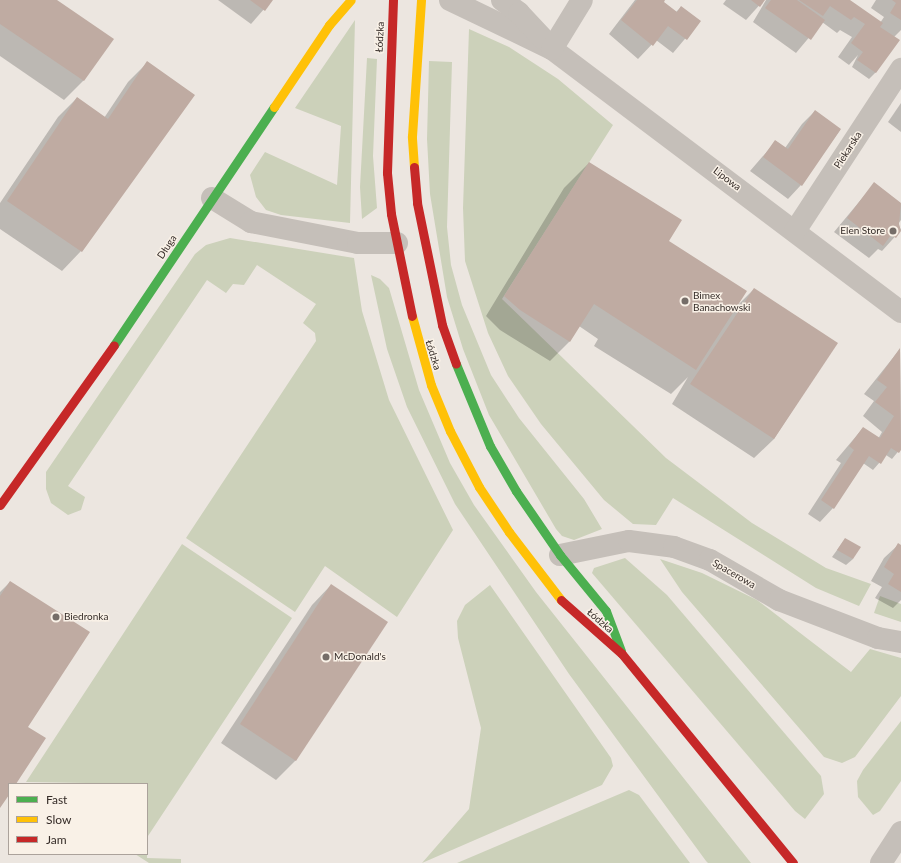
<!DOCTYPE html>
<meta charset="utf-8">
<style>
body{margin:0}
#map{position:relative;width:901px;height:863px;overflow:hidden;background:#ece6e0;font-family:Lato,sans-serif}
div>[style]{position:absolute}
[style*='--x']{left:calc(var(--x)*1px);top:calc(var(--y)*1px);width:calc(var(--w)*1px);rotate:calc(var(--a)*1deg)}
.green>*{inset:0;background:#ccd1ba}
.shadow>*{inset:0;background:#0003}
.building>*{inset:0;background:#bfaba2}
.street>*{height:22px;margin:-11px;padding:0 11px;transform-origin:11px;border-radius:11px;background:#c5bfb9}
.fast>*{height:9px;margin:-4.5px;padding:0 4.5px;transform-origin:4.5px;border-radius:4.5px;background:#4caf50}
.slow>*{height:9px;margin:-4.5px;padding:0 4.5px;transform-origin:4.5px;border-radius:4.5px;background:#ffc107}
.jam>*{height:9px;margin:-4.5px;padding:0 4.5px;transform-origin:4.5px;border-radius:4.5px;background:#c62828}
.dots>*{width:11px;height:11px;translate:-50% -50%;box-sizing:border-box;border:2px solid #f9f1e7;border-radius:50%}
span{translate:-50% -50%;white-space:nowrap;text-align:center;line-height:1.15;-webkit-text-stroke:3px #f9f1e7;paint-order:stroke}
.street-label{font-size:10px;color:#352c28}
.poi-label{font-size:10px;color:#352c28}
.right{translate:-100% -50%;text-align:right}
.left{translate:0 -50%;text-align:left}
.legend{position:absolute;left:8px;top:783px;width:140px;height:72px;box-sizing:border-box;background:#f9f1e7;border:1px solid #aba29b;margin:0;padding:5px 7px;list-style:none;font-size:12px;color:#352c28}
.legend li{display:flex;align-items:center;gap:8px;height:20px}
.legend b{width:20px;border:1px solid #aba29b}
</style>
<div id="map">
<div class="green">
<div style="clip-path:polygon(355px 20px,350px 223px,281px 215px,266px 210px,256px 197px,250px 175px,265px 152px,337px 185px,341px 126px,295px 108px)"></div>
<div style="clip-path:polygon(469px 29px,509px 47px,558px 79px,613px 125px,502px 299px,666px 458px,752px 523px,826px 568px,871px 584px,859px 606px,816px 588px,673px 498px,656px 525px,633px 524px,604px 500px,541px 424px,508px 376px,488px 333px,465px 261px,463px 208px)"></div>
<div style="clip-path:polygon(367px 58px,377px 59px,373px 156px,377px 208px,362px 219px,360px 187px)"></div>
<div style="clip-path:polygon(429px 61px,452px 62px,447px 227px,451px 265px,462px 305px,491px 375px,519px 418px,584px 499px,602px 529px,574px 540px,562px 536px,556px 529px,489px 415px,463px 349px,447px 297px,430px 194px,427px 139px)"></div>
<div style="clip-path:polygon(230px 238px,354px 258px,362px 311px,389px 400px,453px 530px,397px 617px,325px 566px,295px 612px,186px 538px,316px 341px,315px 333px,303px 323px,316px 304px,257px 265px,244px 285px,233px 284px,226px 293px,207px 280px,68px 486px,85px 497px,81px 510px,68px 515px,51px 503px,46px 489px,46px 472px,195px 254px,206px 245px)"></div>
<div style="clip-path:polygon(371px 275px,380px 279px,389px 288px,419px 390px,450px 463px,474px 505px,536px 592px,751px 863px,708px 863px,706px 861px,569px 674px,455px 504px,407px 407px,387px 349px)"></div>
<div style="clip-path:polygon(182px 544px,292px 618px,148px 836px,147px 851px,147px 784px,26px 782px)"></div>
<div style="clip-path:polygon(625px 558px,667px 595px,821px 776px,824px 794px,805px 819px,795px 811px,592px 573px,594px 568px)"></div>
<div style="clip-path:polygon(660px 559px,702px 573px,757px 600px,851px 672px,870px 649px,901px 658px,901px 696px,855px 757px,842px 763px,824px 757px,682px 592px)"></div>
<div style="clip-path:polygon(490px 585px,611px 758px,613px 766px,602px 785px,422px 863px,469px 809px,481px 728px,458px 638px,457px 621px,465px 605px)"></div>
<div style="clip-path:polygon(880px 596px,901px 604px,901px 622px,874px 613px)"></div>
<div style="clip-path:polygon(901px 721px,901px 781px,880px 811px,873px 815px,858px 797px,857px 781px,863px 770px)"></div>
<div style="clip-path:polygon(629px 790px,639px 795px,690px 863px,457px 863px)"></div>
<div style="clip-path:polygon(135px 854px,147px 854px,147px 858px,181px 859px,181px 863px,149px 863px)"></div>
</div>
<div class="shadow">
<div style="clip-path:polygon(0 0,55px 0,112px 39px,83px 81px,64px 100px,0 56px)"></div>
<div style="clip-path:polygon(218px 0,272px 0,251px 24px)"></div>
<div style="clip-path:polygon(635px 0,664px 0,663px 2px,676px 12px,681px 7px,700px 21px,673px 53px,656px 40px,638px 59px,609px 34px)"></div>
<div style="clip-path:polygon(726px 0,764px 0,746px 20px,723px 4px)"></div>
<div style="clip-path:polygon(766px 0,848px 0,880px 23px,884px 17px,871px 8px,876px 0,901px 0,901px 30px,894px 37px,876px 72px,869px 79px,852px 67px,858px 55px,849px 65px,838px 57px,852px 37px,840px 30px,837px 33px,822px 22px,796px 53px,753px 22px)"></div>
<div style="clip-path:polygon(147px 63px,194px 95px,81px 251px,62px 271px,0 229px,0 203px,58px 117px,77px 98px,104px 118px,128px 82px)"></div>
<div style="clip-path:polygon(901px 103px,901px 132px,888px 122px)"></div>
<div style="clip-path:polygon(815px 111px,840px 130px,801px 185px,788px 199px,750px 171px,776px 141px,785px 148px,802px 124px)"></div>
<div style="clip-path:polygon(589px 163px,667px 241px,738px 305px,754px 289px,836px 343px,774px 439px,754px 458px,672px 404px,688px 377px,671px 394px,594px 346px,598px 339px,579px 326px,569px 342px,550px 361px,500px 330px,486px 316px,564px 188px)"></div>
<div style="clip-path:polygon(874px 184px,901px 204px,901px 220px,898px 224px,901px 230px,882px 251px,878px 249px,869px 258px,834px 232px)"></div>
<div style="clip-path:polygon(900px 349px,901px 448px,892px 459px,886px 455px,873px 470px,863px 463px,833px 508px,820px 522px,808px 514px,841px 463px,836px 460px,863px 428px,878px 439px,882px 432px,863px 416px,874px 401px,864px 394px)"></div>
<div style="clip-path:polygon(845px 539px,853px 559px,846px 565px,832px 557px)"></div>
<div style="clip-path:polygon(898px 545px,901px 547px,901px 600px,893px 608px,875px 598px,882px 587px,871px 581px,884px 558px)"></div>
<div style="clip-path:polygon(10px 582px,15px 784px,9px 784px,9px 793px,0 807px,0 592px)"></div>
<div style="clip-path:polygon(331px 585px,296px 760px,276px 780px,221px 743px,312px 605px)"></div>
</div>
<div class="building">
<div style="clip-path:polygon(0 0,57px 0,114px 39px,84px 81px,0 24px)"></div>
<div style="clip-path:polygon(250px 0,273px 0,265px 11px)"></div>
<div style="clip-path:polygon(637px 0,665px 0,664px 2px,677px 12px,681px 6px,701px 21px,687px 40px,668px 26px,653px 46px,621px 20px)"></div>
<div style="clip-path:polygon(751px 0,765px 0,760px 7px)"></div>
<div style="clip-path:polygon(771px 0,797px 0,825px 20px,811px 40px,765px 8px)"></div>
<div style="clip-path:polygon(799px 0,850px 0,883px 23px,880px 27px,900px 40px,876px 73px,857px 60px,863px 52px,851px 43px,865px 24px,854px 17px,851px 20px,830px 6px,823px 16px)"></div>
<div style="clip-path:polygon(892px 0,901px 0,901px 20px,890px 13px,896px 3px)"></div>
<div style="clip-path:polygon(147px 61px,195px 95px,82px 252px,7px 201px,77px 97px,108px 119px)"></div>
<div style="clip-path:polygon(815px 110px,841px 129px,802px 186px,763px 157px,775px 140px,788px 149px)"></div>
<div style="clip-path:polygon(589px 162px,682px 220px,669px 241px,747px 291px,696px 370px,594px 304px,570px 342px,520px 310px,504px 296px)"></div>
<div style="clip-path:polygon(874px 182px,901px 203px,899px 224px,901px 231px,896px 238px,891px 235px,883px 246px,847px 218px)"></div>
<div style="clip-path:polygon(754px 288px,838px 343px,774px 439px,690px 384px)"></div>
<div style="clip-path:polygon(900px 348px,901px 450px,899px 453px,891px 448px,881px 464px,869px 456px,834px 509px,821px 500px,854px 450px,849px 446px,863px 427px,880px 438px,894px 416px,875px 402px,887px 387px,877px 380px)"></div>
<div style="clip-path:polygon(845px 538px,861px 547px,853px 559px,837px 550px)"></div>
<div style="clip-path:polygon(898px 543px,901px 545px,901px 592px,888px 584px,894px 574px,884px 567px)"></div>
<div style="clip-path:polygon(10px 581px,90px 632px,28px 727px,46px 738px,16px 784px,9px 784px,9px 795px,0 808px,0 596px)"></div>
<div style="clip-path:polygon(331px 584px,388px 622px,296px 761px,240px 724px)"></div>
</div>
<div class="street">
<div style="--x:450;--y:0;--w:113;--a:25.7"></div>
<div style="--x:552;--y:49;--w:437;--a:37"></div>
<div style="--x:502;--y:0;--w:21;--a:37"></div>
<div style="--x:519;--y:13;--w:35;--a:47"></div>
<div style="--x:552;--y:49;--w:57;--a:-58.5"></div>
<div style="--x:212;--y:198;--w:46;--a:31.6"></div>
<div style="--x:251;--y:222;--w:109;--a:11.1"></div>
<div style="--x:358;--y:243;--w:39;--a:0"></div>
<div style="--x:795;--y:231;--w:194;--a:-56.8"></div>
<div style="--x:560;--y:555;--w:70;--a:-11.5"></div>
<div style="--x:629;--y:541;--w:45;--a:7.6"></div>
<div style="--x:674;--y:547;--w:38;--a:20"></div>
<div style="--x:710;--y:560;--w:80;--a:30.1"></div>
<div style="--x:779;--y:600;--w:106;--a:21"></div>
<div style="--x:878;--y:638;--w:23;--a:10"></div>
<div style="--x:881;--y:863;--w:37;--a:-57"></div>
</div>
<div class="fast">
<div style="--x:114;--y:345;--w:287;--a:-56.1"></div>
<div style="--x:456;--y:364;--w:89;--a:67.5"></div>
<div style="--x:490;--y:446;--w:52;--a:60"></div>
<div style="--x:516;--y:491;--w:78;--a:55.5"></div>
<div style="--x:560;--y:555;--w:72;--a:50.6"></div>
<div style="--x:606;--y:611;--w:43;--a:69.4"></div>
</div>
<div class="slow">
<div style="--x:274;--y:107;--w:99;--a:-56.1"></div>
<div style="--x:329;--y:25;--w:33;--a:-49"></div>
<div style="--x:414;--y:167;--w:31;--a:-94"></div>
<div style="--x:412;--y:136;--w:136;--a:-86.2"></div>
<div style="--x:412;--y:316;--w:72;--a:74.6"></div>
<div style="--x:431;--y:385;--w:50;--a:67.6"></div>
<div style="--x:450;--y:431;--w:63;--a:62.6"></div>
<div style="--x:479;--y:487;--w:54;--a:56.3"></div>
<div style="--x:509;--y:532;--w:86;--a:52.6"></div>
</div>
<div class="jam">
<div style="--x:393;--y:0;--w:173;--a:92"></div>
<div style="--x:387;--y:173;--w:41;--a:84.4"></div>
<div style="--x:391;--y:214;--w:104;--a:78.4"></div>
<div style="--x:414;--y:167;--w:36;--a:85"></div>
<div style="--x:417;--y:203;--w:125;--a:78.4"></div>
<div style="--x:442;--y:325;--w:41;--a:70.3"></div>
<div style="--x:0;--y:505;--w:196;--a:-54.5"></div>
<div style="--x:561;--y:600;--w:81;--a:41.5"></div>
<div style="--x:622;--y:654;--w:270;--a:50.7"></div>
</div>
<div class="dots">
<div style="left:893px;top:231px;background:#756d68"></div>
<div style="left:685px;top:301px;background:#756d68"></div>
<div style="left:56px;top:617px;background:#756d68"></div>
<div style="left:326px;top:657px;background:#756d68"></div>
</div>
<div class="street-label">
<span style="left:380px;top:37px;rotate:-87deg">Łódzka</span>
<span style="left:848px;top:150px;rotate:-57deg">Piekarska</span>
<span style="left:727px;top:179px;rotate:37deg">Lipowa</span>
<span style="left:167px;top:247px;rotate:-57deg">Długa</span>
<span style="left:433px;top:355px;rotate:73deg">Łódzka</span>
<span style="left:734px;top:574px;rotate:30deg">Spacerowa</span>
<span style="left:600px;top:621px;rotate:41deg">Łódzka</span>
</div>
<div class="poi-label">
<span class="right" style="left:885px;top:231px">Elen Store</span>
<span class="left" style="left:693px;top:301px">Bimex<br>Banachowski</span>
<span class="left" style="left:64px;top:617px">Biedronka</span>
<span class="left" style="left:334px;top:657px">McDonald's</span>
</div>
<ul class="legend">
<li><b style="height:5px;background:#4caf50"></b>Fast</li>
<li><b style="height:5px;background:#ffc107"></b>Slow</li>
<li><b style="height:5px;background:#c62828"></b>Jam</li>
</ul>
</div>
